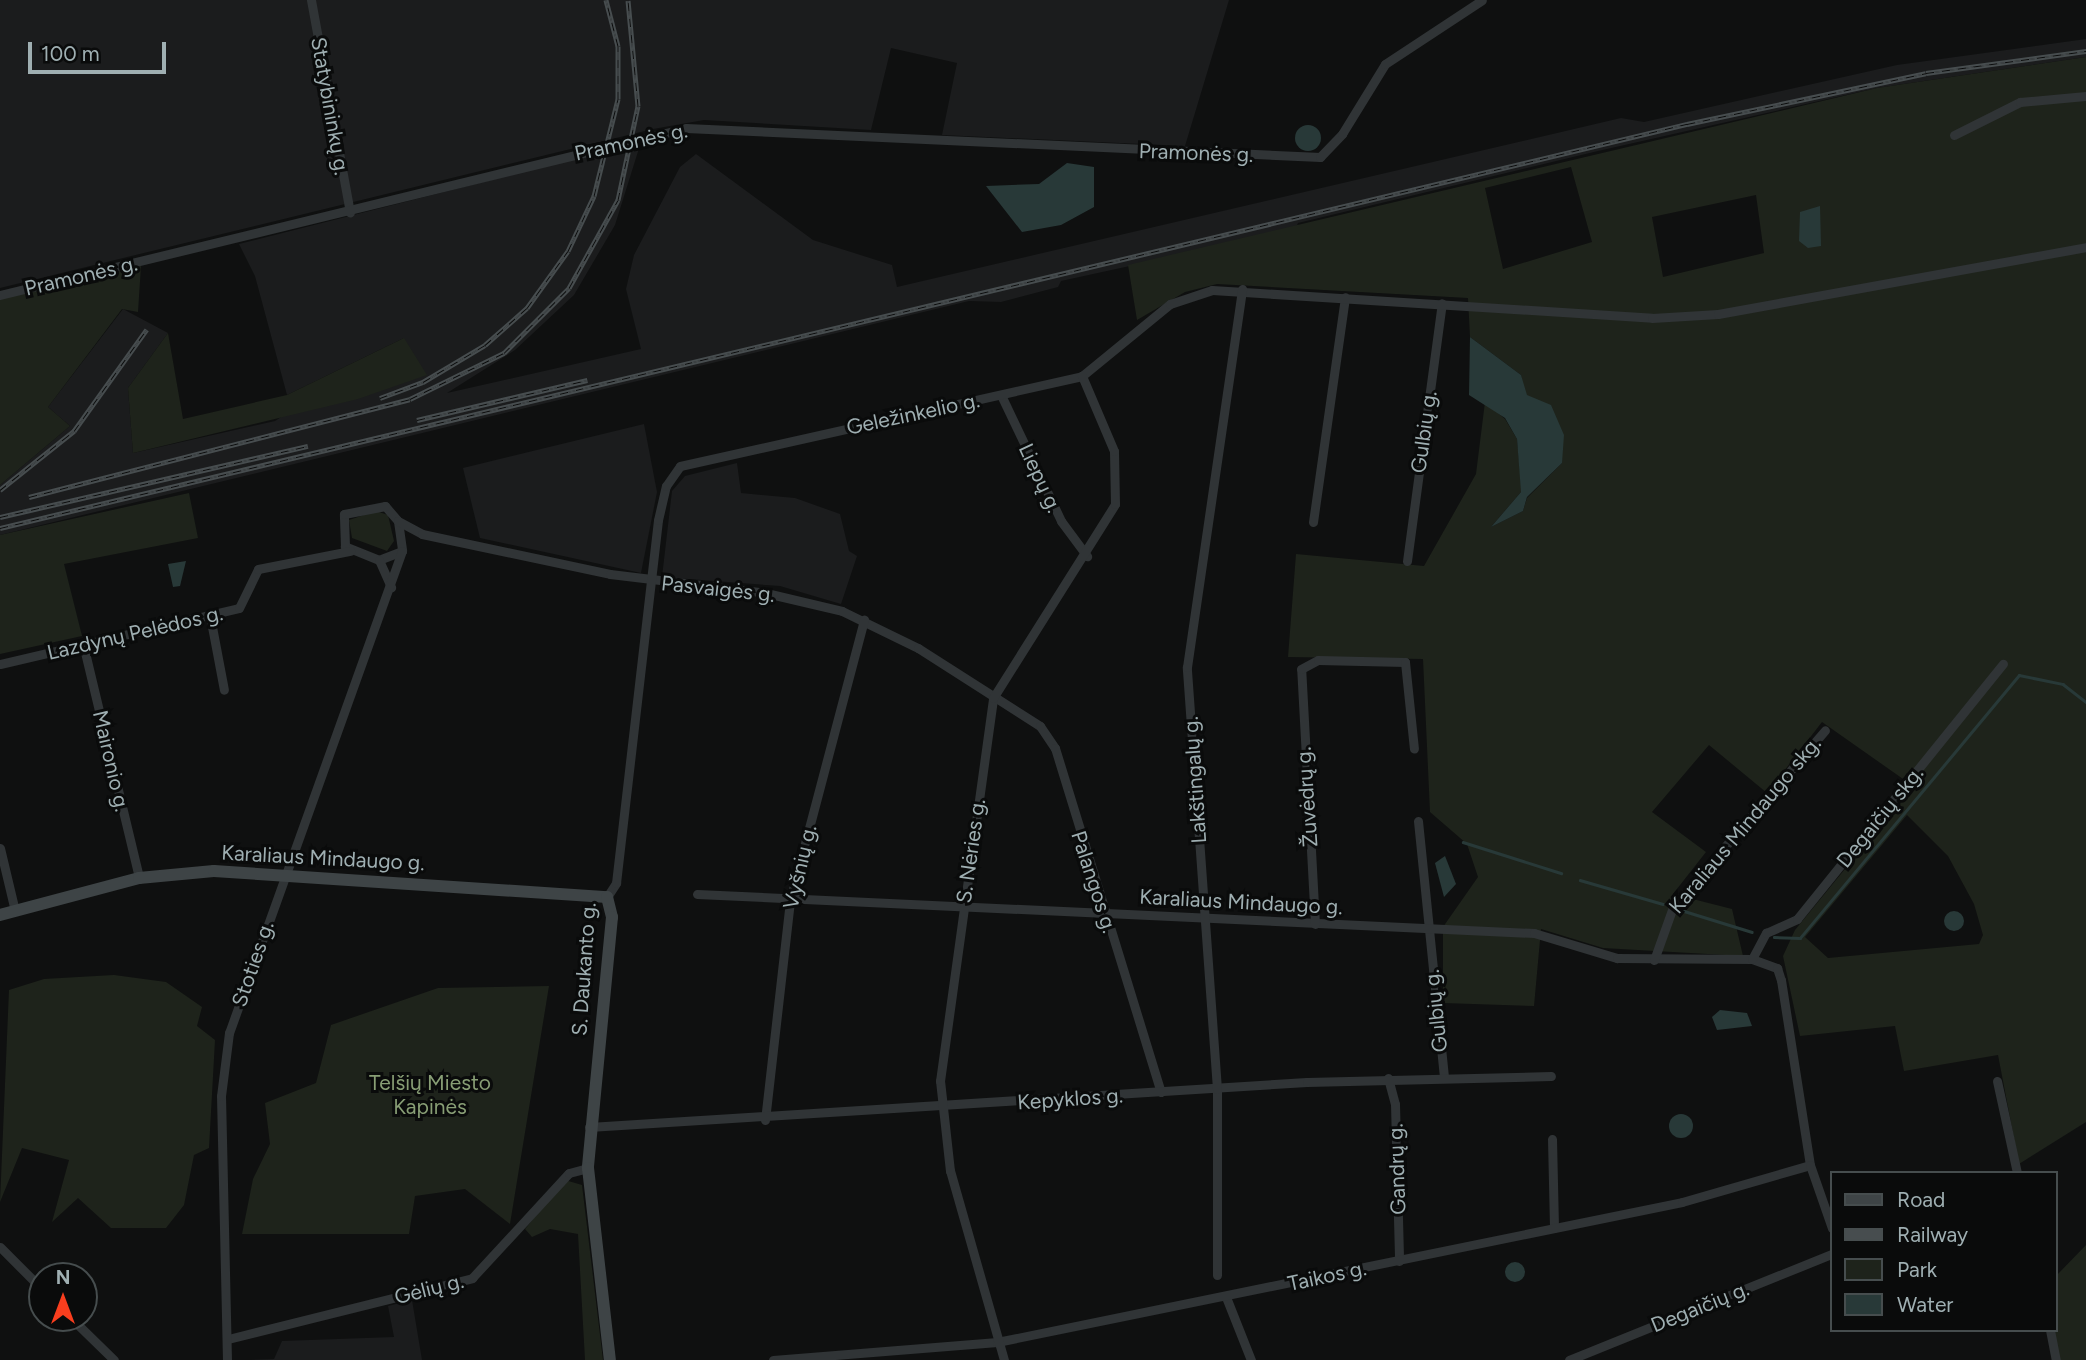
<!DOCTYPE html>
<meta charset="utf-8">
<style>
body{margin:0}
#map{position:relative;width:2086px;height:1360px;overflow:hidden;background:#0f1010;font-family:Figtree,sans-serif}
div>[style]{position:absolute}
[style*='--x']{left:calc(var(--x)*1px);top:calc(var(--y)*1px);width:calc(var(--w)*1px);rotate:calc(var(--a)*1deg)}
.built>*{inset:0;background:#1b1c1d}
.green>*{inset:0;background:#1e231b}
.water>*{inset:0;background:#283938}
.round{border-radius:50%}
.stream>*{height:2.5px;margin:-1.25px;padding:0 1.25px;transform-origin:1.25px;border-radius:1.25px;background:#283938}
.street>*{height:9px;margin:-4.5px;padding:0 4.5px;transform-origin:4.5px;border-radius:4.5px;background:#303436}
.secondary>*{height:12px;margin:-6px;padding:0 6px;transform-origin:6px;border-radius:6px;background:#3e4446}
.rail>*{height:5px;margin-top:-2.5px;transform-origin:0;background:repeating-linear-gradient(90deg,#0a0b0b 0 8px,#474d4f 0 16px);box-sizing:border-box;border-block:2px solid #474d4f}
span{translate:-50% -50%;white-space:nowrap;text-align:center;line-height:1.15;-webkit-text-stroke:6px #0a0b0b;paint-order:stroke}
.street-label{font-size:21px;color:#9fafb2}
.park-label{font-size:21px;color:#889e75}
.legend{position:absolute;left:1830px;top:1171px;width:228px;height:161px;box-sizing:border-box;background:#0a0b0b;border:2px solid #464d4e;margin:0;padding:9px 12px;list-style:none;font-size:21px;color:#9fafb2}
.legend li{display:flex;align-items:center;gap:14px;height:35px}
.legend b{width:35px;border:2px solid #464d4e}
.north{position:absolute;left:28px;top:1262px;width:70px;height:70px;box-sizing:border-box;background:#0a0b0b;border:2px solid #464d4e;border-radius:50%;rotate:0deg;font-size:19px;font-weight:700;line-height:28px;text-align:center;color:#9fafb2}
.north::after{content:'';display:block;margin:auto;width:24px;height:32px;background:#f93e1e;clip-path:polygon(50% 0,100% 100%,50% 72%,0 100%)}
.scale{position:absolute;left:28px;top:42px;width:138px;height:32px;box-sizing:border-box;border:4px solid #9fafb2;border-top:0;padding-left:9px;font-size:21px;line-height:24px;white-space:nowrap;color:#9fafb2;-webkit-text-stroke:5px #0a0b0b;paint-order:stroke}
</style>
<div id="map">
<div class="built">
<div style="clip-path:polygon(0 0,1229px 0,1185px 146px,942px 135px,957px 63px,891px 48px,871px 130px,704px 120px,653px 129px,0 288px)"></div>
<div style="clip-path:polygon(2086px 39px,2086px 57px,1877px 88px,1598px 151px,1298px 223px,1295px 230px,1061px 281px,1058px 287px,1001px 302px,969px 301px,0 535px,0 485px,70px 426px,48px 407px,123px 309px,168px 333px,128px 388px,133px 453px,275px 421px,404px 338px,287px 395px,255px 276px,239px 244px,641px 142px,615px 225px,574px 295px,515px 350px,447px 393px,641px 349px,626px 289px,634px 255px,680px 167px,696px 154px,813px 240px,892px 265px,897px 287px,1621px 118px,1644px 122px,1897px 65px)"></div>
<div style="clip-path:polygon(644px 424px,657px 492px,641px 573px,480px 538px,463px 468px)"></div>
<div style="clip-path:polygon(737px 463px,741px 493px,795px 498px,840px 514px,849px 551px,857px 556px,841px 604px,780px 586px,662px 577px,672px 491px,685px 476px)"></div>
<div style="clip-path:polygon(412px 1300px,422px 1360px,249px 1360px,274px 1359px,282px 1341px,394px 1337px,388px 1306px)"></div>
</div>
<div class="green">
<div style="clip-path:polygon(evenodd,2086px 57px,2086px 1122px,2019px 1164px,1998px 1055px,1904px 1071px,1895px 1026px,1800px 1036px,1783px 956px,1795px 930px,1913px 786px,1822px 722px,1767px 793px,1709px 745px,1652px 812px,1706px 852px,1673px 894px,1732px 909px,1743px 956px,1603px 948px,1541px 929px,1534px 1006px,1443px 1003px,1443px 927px,1478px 877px,1467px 844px,1430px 812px,1423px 659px,1288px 657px,1296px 554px,1424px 566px,1476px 474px,1485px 402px,1505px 419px,1517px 439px,1521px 483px,1521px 492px,1491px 527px,1523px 511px,1527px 498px,1562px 463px,1562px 444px,1523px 391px,1521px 375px,1470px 337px,1468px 298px,1217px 284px,1185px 292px,1137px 320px,1128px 265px,1877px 88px,2086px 57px,1571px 167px,1592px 242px,1503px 269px,1485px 188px,1571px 167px,2086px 57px,1756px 195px,1764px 253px,1663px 277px,1652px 217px,1756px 195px,2086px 57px,1907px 815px,1948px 856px,1974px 904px,1983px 935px,1979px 944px,1828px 958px,1805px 937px,1907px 815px)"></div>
<div style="clip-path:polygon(141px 266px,138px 312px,122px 309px,48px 407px,70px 426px,0 485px,0 299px)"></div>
<div style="clip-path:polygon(168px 333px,183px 419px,287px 395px,404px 338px,427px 375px,358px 399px,133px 453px,128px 388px)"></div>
<div style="clip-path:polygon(189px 493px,198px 538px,64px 564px,82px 636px,0 654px,0 535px)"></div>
<div style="clip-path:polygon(376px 511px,388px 515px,394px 541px,387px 551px,352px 538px,349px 520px)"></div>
<div style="clip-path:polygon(114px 975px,166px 982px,202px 1007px,197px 1026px,215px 1040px,209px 1148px,194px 1155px,184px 1205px,166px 1228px,111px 1228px,78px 1198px,52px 1222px,69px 1160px,22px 1148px,0 1202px,9px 990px,44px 979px)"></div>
<div style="clip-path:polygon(549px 986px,510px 1224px,465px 1189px,415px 1196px,409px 1234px,242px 1234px,253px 1179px,270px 1144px,265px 1103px,316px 1083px,331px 1025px,438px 988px)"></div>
<div style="clip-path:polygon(565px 1180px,582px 1185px,603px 1360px,585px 1360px,578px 1234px,550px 1229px,532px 1237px,525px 1229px)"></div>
<div style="clip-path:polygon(2086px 1245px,2086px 1360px,2056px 1360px,2051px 1330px,2056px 1330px,2056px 1276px)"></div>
</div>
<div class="water">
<div class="round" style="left:1295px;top:125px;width:26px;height:26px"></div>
<div style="clip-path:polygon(1067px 163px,1094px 167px,1094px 207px,1061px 225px,1022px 232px,986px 186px,1039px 184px)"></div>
<div style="clip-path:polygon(1820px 206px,1821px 246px,1808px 248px,1799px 241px,1800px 212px)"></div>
<div style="clip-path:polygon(1470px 337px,1521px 375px,1527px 395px,1551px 405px,1564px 435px,1562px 463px,1527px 497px,1523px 511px,1491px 527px,1521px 492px,1517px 439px,1505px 418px,1469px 395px)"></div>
<div style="clip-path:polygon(186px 561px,180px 586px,173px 587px,168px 564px)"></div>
<div style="clip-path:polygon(1445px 856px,1456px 884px,1444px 897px,1435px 863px)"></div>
<div class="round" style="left:1944px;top:911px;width:20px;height:20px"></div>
<div style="clip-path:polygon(1720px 1010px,1747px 1013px,1752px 1026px,1717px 1030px,1712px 1017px)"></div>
<div class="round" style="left:1669px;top:1114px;width:24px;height:24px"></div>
<div class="round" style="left:1505px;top:1262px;width:20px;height:20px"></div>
</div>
<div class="stream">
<div style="--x:1463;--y:842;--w:103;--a:17.6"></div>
<div style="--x:1580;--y:880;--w:86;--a:16.1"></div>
<div style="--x:1681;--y:910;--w:74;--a:17.2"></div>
<div style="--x:1774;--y:937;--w:26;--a:2"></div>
<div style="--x:1800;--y:938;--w:342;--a:-50.2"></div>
<div style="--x:2019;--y:675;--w:45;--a:11.6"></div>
<div style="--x:2063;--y:684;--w:29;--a:38"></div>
</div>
<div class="street">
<div style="--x:311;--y:0;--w:216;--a:79.6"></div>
<div style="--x:1954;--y:135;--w:74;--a:-26.6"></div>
<div style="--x:2020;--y:102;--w:66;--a:-5.2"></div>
<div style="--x:0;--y:295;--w:706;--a:-13.68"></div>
<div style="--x:686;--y:128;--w:635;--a:2.62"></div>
<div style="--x:1320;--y:157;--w:32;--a:-46"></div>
<div style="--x:1342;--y:134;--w:82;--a:-58.4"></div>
<div style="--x:1385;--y:64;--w:116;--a:-33.4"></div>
<div style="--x:1001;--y:395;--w:140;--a:64.5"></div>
<div style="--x:1061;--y:521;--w:44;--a:53.4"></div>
<div style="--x:385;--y:506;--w:20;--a:49"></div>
<div style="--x:398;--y:521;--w:30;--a:82"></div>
<div style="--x:402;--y:551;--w:25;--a:159"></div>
<div style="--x:379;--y:560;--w:37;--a:-158"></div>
<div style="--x:345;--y:546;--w:32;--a:-92"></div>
<div style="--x:344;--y:514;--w:42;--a:-11"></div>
<div style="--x:398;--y:521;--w:27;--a:28"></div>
<div style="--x:422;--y:534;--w:192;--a:12"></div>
<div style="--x:610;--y:574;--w:157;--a:6.9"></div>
<div style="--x:766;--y:593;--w:78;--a:13.3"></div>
<div style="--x:842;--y:611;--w:85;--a:26"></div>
<div style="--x:918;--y:648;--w:145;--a:32.6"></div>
<div style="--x:1040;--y:726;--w:27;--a:56"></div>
<div style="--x:1055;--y:748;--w:360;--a:72.9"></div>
<div style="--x:1313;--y:522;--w:227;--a:-81.9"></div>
<div style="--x:379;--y:560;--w:30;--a:66"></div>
<div style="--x:1407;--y:561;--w:260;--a:-82.3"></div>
<div style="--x:210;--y:616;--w:75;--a:79.3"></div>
<div style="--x:83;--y:644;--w:241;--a:76.5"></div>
<div style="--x:0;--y:664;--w:245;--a:-13.2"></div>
<div style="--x:239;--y:608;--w:43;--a:-64"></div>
<div style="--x:258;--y:569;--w:94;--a:-11.1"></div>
<div style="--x:1418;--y:821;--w:255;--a:84.2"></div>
<div style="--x:0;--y:848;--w:65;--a:76.6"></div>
<div style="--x:697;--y:894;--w:838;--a:2.67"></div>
<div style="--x:1534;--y:933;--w:87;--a:16.8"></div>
<div style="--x:1617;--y:958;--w:135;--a:0.4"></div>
<div style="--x:1752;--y:959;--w:27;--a:20"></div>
<div style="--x:1777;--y:968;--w:13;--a:72"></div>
<div style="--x:1781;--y:980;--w:187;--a:81.1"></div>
<div style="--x:607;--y:897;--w:17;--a:-57"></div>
<div style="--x:616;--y:883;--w:365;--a:-83.4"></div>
<div style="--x:658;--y:520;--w:35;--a:-77"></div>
<div style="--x:666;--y:486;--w:24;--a:-55"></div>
<div style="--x:680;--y:466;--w:412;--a:-12.6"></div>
<div style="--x:1082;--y:376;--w:114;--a:-39.3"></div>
<div style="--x:1170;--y:304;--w:44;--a:-18.4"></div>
<div style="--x:1212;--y:290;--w:441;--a:3.6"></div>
<div style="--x:1652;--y:318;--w:66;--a:-3.5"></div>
<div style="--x:1718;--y:314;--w:374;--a:-10.3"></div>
<div style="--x:1315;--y:924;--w:255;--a:-93.1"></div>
<div style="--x:1301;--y:669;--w:19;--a:-28"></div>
<div style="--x:1318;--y:660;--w:87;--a:1.3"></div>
<div style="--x:1405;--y:662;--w:87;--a:84.1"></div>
<div style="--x:1752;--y:959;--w:30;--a:-62"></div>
<div style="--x:1766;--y:933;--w:34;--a:-24"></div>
<div style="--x:1797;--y:919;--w:328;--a:-51.1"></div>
<div style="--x:1654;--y:960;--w:56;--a:-70.3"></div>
<div style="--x:1673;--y:907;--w:233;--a:-49.3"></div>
<div style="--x:1388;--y:1078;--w:27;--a:75"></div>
<div style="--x:1395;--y:1104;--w:157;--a:88.5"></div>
<div style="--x:1997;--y:1081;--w:94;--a:77.7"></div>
<div style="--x:765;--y:1120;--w:221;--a:-83.5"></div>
<div style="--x:790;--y:900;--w:290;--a:-75.2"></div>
<div style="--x:589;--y:1127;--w:719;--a:-3.59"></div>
<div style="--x:1307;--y:1082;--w:244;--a:-1.4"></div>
<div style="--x:1552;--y:1139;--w:89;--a:88.7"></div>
<div style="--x:0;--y:1247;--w:59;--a:45"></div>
<div style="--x:1217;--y:1275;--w:186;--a:-90"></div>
<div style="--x:1217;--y:1089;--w:423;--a:-94.1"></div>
<div style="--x:1187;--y:667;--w:382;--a:-81.7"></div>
<div style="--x:1226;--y:1297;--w:68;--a:68.4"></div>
<div style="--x:71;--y:1318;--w:60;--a:44.3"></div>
<div style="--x:2050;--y:1330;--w:31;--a:79"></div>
<div style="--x:228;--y:1339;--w:252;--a:-14"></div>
<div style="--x:472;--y:1278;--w:143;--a:-47.3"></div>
<div style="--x:569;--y:1173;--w:20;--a:-15"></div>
<div style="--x:227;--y:1360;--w:264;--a:-91.3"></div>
<div style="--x:221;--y:1096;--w:64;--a:-82.8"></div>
<div style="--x:229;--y:1033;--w:512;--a:-70.26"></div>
<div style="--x:773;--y:1360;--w:225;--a:-4.6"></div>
<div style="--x:997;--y:1342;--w:699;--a:-11.55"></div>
<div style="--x:1682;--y:1202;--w:133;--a:-16.1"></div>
<div style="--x:1810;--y:1165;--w:67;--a:70.8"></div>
<div style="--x:1004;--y:1360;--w:197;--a:-105.9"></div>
<div style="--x:950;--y:1171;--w:91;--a:-96.3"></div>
<div style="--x:940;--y:1081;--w:387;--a:-82.1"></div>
<div style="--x:993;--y:698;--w:229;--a:-57.8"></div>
<div style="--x:1115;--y:504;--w:53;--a:-91.1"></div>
<div style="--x:1114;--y:451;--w:82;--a:-113.1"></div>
<div style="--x:1569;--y:1360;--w:284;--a:-22"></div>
</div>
<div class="secondary">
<div style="--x:0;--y:915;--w:144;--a:-14.9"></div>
<div style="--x:139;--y:878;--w:75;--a:-5.3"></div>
<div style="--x:214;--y:871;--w:394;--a:3.8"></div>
<div style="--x:607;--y:897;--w:21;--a:76"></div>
<div style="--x:612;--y:917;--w:252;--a:95.5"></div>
<div style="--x:588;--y:1168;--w:193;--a:83.5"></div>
</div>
<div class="rail">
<div style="--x:380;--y:398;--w:46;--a:-20.4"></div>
<div style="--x:423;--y:382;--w:72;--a:-30.8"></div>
<div style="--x:485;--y:345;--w:56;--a:-41.4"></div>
<div style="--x:527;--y:308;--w:70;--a:-54.3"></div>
<div style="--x:568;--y:251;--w:61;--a:-64.7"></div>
<div style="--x:594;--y:196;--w:100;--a:-76.1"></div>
<div style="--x:618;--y:99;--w:53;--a:-90"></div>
<div style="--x:618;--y:46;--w:48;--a:-104.6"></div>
<div style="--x:417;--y:420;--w:175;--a:-13.2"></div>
<div style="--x:0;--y:490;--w:95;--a:-38.6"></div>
<div style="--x:74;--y:431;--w:125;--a:-54.4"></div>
<div style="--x:29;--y:497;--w:393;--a:-14.4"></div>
<div style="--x:410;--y:399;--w:105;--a:-26.1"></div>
<div style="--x:504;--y:353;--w:92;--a:-45"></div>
<div style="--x:569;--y:288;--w:101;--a:-60.9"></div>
<div style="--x:618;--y:200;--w:96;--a:-78"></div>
<div style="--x:638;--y:106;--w:106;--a:-95.4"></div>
<div style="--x:0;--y:517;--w:316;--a:-13"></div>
<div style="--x:0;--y:528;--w:1735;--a:-13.47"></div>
<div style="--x:1687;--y:124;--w:244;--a:-12"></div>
<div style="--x:1926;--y:73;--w:162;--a:-7.8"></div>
</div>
<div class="street-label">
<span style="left:330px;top:106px;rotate:80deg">Statybininkų g.</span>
<span style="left:631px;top:142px;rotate:-12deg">Pramonės g.</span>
<span style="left:1196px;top:153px;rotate:2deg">Pramonės g.</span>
<span style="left:81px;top:276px;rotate:-13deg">Pramonės g.</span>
<span style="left:913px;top:414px;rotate:-12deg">Geležinkelio g.</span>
<span style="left:1424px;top:432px;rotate:-82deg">Gulbių g.</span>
<span style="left:1040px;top:478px;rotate:65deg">Liepų g.</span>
<span style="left:718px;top:589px;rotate:6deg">Pasvaigės g.</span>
<span style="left:135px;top:633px;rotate:-13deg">Lazdynų Pelėdos g.</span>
<span style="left:111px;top:761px;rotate:77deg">Maironio g.</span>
<span style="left:1195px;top:780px;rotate:-94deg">Lakštingalų g.</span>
<span style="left:1307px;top:797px;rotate:-94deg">Žuvėdrų g.</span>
<span style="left:1880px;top:817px;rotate:-51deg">Degaičių skg.</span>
<span style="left:1745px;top:825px;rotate:-50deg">Karaliaus Mindaugo skg.</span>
<span style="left:971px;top:851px;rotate:-82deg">S. Nėries g.</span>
<span style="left:323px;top:858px;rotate:3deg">Karaliaus Mindaugo g.</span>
<span style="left:800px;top:867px;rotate:-77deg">Vyšnių g.</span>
<span style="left:1094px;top:882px;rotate:72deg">Palangos g.</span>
<span style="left:1241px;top:902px;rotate:3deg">Karaliaus Mindaugo g.</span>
<span style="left:253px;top:964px;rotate:-71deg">Stoties g.</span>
<span style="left:584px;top:969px;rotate:-86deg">S. Daukanto g.</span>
<span style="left:1436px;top:1011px;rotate:-96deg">Gulbių g.</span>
<span style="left:1070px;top:1099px;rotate:-4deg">Kepyklos g.</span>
<span style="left:1397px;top:1169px;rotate:-92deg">Gandrų g.</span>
<span style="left:1327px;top:1276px;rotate:-12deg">Taikos g.</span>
<span style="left:429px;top:1289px;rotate:-14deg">Gėlių g.</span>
<span style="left:1700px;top:1307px;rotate:-22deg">Degaičių g.</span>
</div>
<div class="park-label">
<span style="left:430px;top:1095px">Telšių Miesto<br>Kapinės</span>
</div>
<ul class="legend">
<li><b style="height:9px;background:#3e4446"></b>Road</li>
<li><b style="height:9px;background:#474d4f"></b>Railway</li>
<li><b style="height:19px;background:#1e231b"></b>Park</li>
<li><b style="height:19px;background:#283938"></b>Water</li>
</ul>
<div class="north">N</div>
<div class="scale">100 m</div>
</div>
